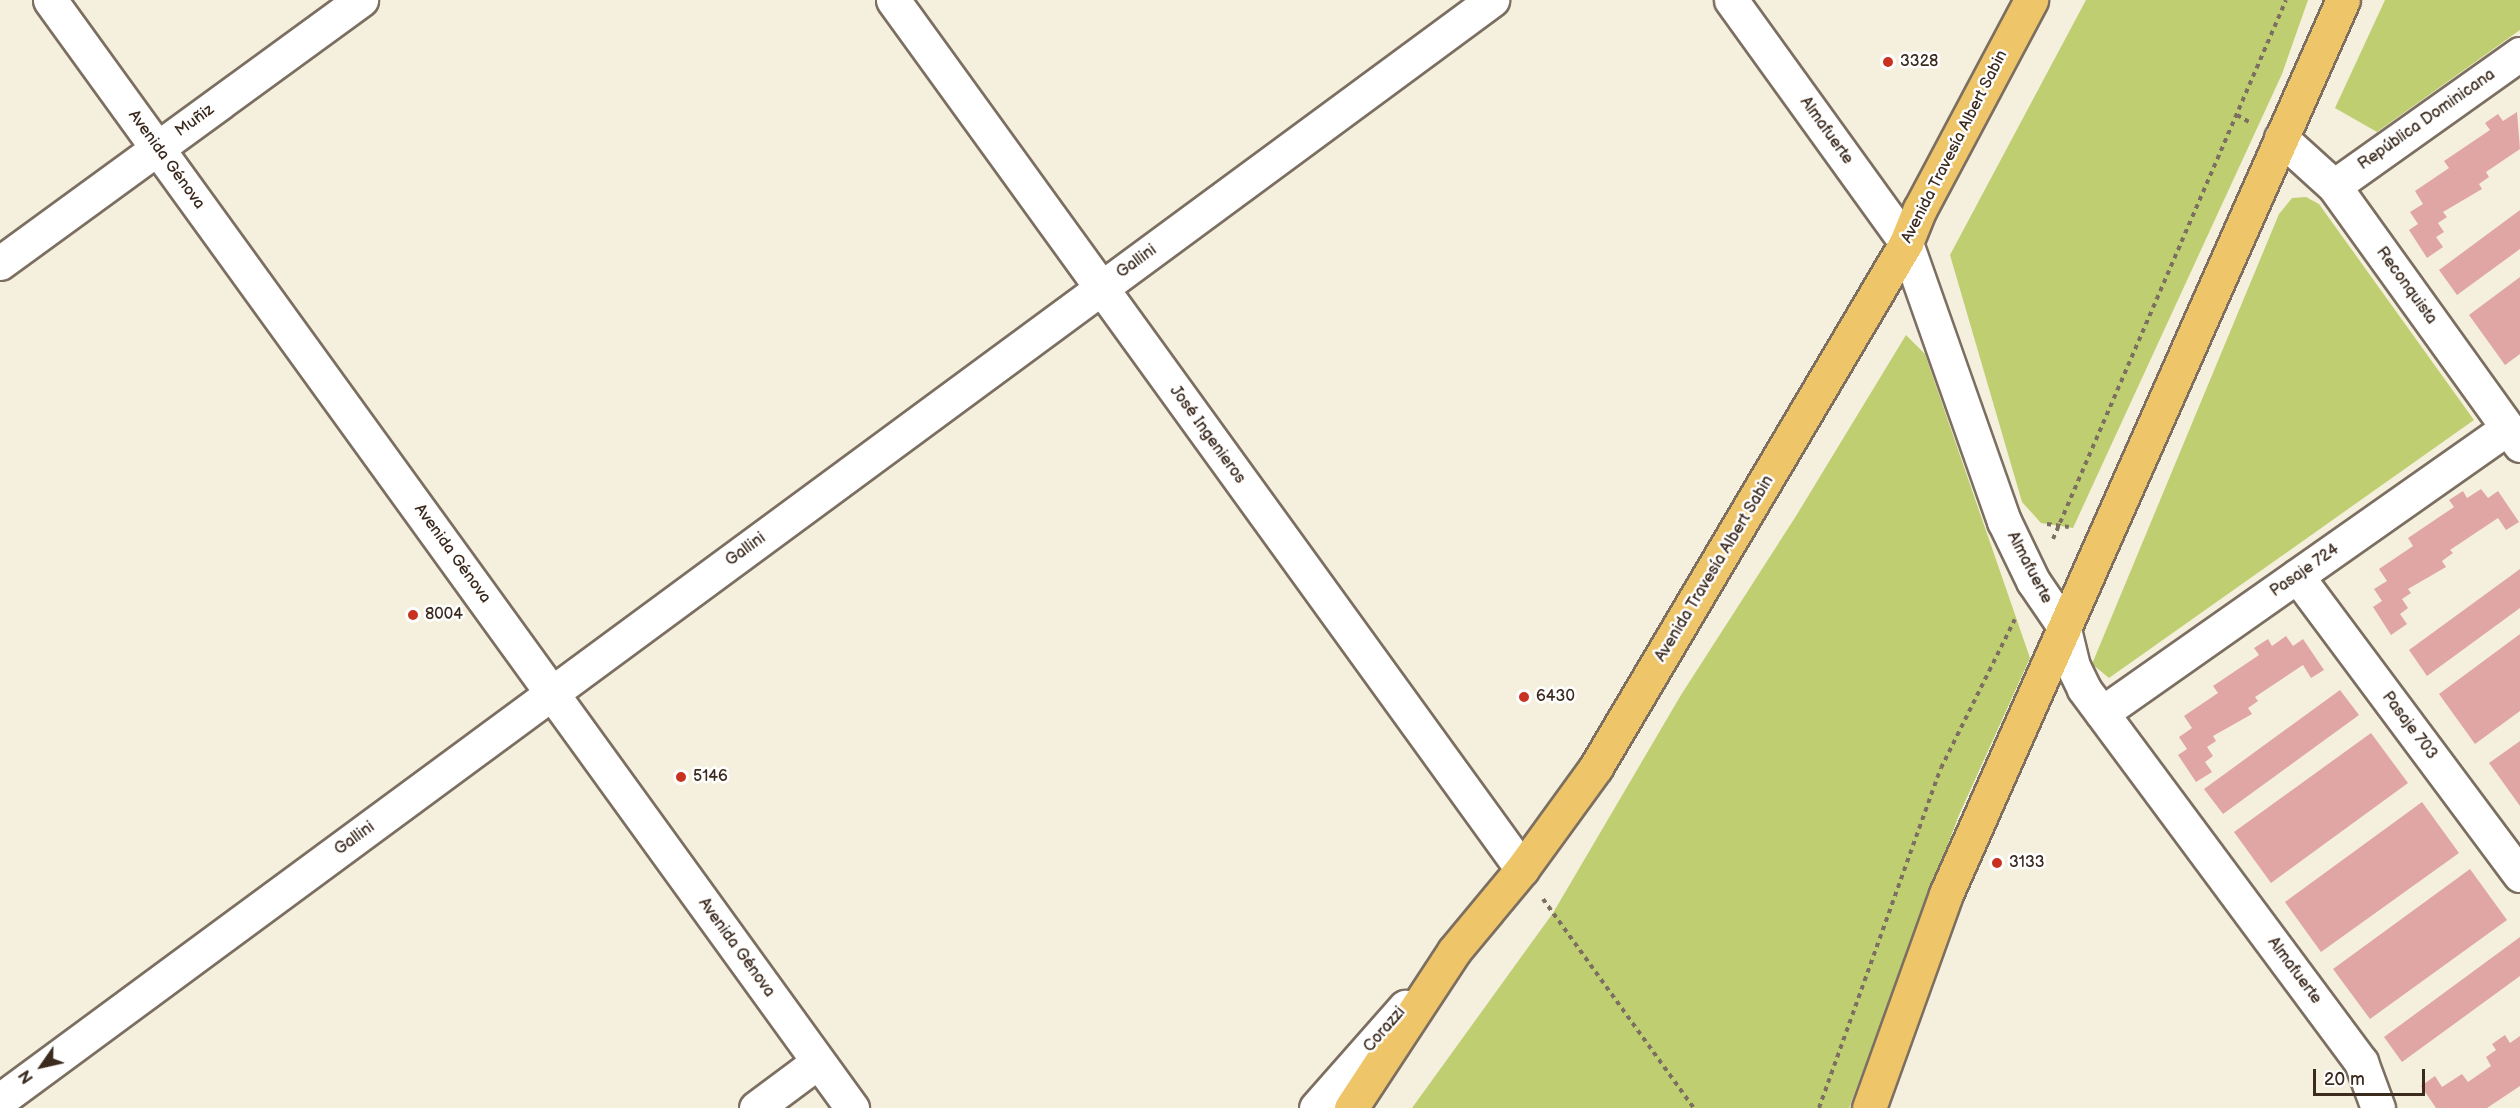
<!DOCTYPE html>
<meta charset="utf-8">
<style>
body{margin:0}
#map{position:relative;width:2520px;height:1108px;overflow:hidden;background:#f5f0de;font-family:"Balsamiq Sans",sans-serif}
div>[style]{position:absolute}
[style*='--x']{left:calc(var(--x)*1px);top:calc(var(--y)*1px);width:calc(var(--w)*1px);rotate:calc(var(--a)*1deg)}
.green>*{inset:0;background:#bece71}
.building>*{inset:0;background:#e0a6a3}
.path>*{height:4px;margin-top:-2px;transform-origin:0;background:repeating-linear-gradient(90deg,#7c6f61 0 4.5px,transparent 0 9px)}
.roads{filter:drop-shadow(2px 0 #7c6f61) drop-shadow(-2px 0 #7c6f61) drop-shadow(0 2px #7c6f61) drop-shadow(0 -2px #7c6f61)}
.minor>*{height:33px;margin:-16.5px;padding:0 16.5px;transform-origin:16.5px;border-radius:16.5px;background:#fff}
.major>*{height:33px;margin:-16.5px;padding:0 16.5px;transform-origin:16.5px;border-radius:16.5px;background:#eec569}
.dots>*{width:16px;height:16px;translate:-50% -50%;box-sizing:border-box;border:3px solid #fff;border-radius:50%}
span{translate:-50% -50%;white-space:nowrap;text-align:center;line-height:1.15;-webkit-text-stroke:5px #fff;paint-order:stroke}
.poi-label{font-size:16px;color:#3b2a1e}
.left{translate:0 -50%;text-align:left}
.street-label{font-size:16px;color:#3b2a1e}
.north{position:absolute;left:12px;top:1036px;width:60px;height:60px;-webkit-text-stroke:4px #fff;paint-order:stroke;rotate:236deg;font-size:16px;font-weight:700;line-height:24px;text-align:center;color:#3b2a1e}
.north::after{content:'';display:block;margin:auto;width:21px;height:27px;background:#3b2a1e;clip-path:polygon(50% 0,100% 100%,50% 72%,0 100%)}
.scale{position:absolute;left:2313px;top:1069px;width:112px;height:27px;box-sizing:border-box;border:3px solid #3b2a1e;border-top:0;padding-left:8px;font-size:18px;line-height:21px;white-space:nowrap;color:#3b2a1e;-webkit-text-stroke:4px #fff;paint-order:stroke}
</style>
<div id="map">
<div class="green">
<div style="clip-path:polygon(2086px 0,2308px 0,2282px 74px,2073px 528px,2041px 523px,2022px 502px,1950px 255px)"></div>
<div style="clip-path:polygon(2385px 0,2520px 0,2520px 30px,2377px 132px,2335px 108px)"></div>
<div style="clip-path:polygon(2306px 197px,2319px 204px,2474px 420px,2109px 678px,2092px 664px,2279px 214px,2292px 198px)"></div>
<div style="clip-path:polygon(1906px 335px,1925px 354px,2030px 658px,1959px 815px,1849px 1108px,1412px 1108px,1553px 913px,1681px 695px,1796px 516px)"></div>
</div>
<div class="building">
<div style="clip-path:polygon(2517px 112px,2520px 149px,2486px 172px,2489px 177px,2479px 184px,2482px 189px,2443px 212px,2447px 217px,2438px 223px,2444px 232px,2436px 237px,2443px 247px,2427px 258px,2409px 230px,2418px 224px,2410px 212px,2423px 204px,2415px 191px,2449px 168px,2444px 161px,2490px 130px,2485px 123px,2498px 114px,2503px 121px)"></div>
<div style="clip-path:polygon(2520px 210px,2520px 249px,2457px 295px,2439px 270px)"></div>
<div style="clip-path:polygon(2520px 277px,2520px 354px,2505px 365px,2469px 315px)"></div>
<div style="clip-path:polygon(2481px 489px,2488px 498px,2498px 491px,2519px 522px,2506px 530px,2498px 518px,2450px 550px,2453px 553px,2442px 561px,2446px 567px,2408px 589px,2411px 593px,2402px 599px,2408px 608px,2400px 614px,2407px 624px,2391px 635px,2373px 607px,2382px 601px,2374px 589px,2387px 581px,2379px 569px,2413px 546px,2408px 538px,2454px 507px,2449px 500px,2463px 491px,2467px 498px)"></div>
<div style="clip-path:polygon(2520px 569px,2520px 608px,2427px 676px,2409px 650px)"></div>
<div style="clip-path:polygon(2520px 634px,2520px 711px,2475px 744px,2439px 694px)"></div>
<div style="clip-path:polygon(2286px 636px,2293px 646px,2303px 639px,2324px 670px,2311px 678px,2303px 665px,2255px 697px,2258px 701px,2248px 708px,2252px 714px,2213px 736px,2216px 741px,2207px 747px,2213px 756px,2205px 762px,2212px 772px,2196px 782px,2178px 755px,2187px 749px,2179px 737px,2192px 728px,2184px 716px,2218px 693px,2213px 686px,2259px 655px,2254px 648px,2268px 639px,2272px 646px)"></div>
<div style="clip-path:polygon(2340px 690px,2359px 715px,2223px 814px,2204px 789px)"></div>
<div style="clip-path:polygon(2371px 733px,2408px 783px,2271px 883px,2234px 832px)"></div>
<div style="clip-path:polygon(2520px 741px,2520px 806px,2489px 763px)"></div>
<div style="clip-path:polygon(2422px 802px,2459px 853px,2321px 952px,2285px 902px)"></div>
<div style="clip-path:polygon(2470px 869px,2507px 920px,2370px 1019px,2333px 969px)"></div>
<div style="clip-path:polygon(2520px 937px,2520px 976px,2402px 1062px,2384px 1037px)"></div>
<div style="clip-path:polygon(2505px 1035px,2510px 1043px,2520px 1036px,2520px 1086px,2487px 1108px,2436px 1108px,2421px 1086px,2435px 1076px,2442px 1087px,2462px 1074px,2468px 1082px,2491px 1066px,2486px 1057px,2496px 1050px,2492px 1044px)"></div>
</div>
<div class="path">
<div style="--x:2237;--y:115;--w:16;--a:30"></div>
<div style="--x:2047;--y:524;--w:22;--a:8"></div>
<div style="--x:2053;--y:539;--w:587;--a:-66.62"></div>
<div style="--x:1543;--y:899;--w:258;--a:54.2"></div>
<div style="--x:1819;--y:1108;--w:361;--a:-70.3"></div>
<div style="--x:1941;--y:768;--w:166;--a:-63.6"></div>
</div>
<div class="roads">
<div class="minor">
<div style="--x:50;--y:0;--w:1368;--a:54.1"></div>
<div style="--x:893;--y:0;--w:1073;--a:54.1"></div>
<div style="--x:1731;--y:0;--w:299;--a:54.2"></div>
<div style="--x:1906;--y:243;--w:295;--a:70.6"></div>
<div style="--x:2004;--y:521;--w:67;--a:64.2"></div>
<div style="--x:2033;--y:581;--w:53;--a:55.7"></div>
<div style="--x:2063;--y:625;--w:42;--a:76.3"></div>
<div style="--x:2073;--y:666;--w:25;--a:64"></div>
<div style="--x:2084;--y:689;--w:465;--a:53.4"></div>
<div style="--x:2361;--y:1062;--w:49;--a:69.7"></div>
<div style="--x:2281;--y:138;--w:72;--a:42.2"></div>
<div style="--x:2334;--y:186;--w:319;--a:54.3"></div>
<div style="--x:2334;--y:186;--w:228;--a:-35.4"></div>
<div style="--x:0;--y:263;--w:447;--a:-36.1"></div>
<div style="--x:2297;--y:576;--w:373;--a:53.3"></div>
<div style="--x:2102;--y:713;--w:496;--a:-35.1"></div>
<div style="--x:0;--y:1100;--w:1854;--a:-36.4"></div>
<div style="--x:756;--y:1108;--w:77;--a:-36.6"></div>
<div style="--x:1316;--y:1108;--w:135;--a:-48.6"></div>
</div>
<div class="major">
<div style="--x:1351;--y:1108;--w:188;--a:-56.7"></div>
<div style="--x:1454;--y:951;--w:107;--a:-50.3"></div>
<div style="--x:1522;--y:869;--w:126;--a:-54"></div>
<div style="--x:1596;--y:767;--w:609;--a:-59.39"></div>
<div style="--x:1906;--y:243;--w:37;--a:-68"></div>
<div style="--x:1920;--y:209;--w:237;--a:-62"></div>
<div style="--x:1869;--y:1108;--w:227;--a:-70.2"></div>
<div style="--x:1946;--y:894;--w:978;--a:-66.06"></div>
</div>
</div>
<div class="dots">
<div style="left:1888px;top:62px;background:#c8321e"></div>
<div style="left:413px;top:615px;background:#c8321e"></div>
<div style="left:1524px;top:697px;background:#c8321e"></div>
<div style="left:681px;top:777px;background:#c8321e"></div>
<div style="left:1997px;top:863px;background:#c8321e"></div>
</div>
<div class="poi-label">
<span class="left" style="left:1900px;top:62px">3328</span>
<span class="left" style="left:425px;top:615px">8004</span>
<span class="left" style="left:1536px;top:697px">6430</span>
<span class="left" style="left:693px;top:777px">5146</span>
<span class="left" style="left:2009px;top:863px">3133</span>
</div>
<div class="street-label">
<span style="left:2427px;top:120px;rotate:-35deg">República Dominicana</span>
<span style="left:195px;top:121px;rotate:-36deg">Muñiz</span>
<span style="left:1826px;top:131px;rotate:54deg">Almafuerte</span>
<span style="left:1955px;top:147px;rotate:-63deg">Avenida Travesía Albert Sabin</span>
<span style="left:166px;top:160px;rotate:54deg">Avenida Génova</span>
<span style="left:1137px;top:262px;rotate:-36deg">Gallini</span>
<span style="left:2406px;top:286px;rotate:54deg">Reconquista</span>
<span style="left:1207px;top:435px;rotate:54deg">José Ingenieros</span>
<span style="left:746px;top:550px;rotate:-36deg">Gallini</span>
<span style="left:452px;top:554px;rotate:54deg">Avenida Génova</span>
<span style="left:2029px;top:568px;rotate:62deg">Almafuerte</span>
<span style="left:1715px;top:569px;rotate:-59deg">Avenida Travesía Albert Sabin</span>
<span style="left:2305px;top:571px;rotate:-35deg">Pasaje 724</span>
<span style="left:2409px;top:726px;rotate:53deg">Pasaje 703</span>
<span style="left:355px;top:839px;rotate:-36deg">Gallini</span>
<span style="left:736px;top:948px;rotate:54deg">Avenida Génova</span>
<span style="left:2294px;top:971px;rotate:53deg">Almafuerte</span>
<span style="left:1385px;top:1030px;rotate:-49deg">Corazzi</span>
</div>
<div class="north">N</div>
<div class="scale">20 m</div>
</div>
